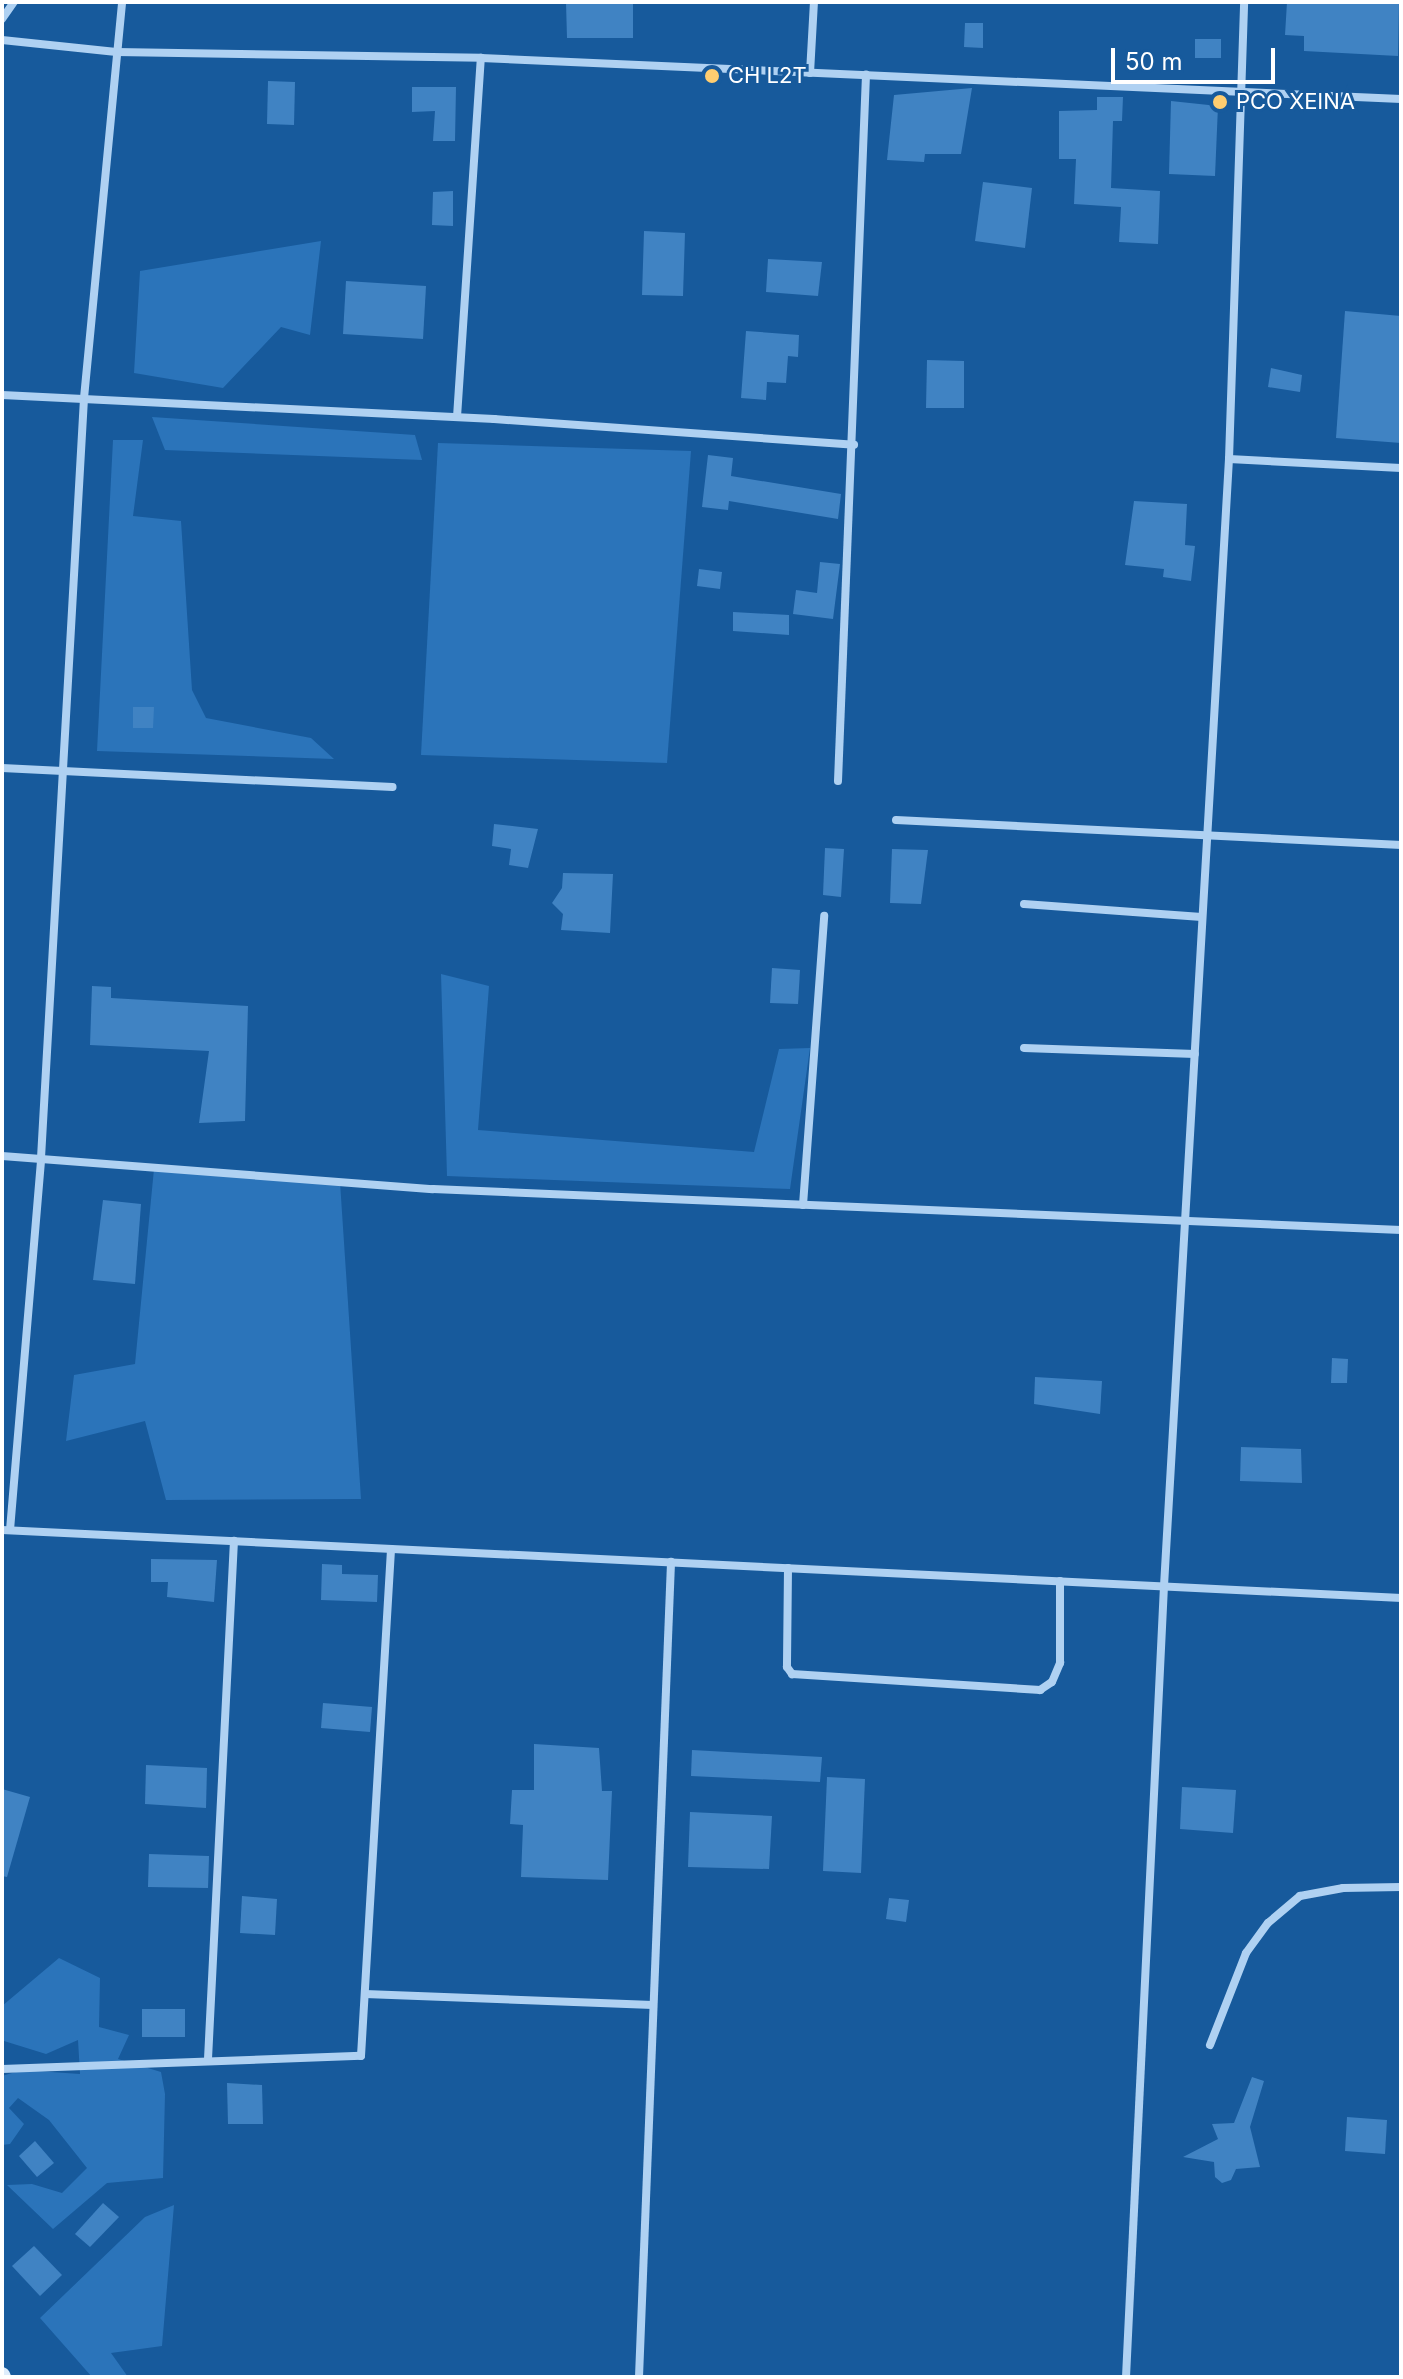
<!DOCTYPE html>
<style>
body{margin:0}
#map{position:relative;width:1403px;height:2379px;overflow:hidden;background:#175a9c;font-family:Inter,sans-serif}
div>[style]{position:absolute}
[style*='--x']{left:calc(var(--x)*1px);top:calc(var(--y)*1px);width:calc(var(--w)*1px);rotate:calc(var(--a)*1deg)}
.green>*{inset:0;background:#2b74ba}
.building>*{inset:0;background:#4083c3}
.minor>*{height:8px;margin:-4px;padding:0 4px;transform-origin:4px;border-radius:4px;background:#afd1f2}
.secondary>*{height:16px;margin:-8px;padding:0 8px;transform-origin:8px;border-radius:8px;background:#deedfc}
.dots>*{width:22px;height:22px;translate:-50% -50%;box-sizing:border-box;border:4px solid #175a9c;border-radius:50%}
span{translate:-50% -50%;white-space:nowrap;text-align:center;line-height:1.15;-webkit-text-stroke:6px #175a9c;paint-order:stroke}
.poi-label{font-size:22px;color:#fff}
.left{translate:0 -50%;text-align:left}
.frame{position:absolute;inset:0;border:4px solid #fff;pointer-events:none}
.scale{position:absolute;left:1111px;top:48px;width:164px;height:36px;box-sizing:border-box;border:4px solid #fff;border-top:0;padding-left:10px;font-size:24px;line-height:28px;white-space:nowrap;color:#fff;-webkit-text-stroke:6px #175a9c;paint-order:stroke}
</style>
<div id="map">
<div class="green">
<div style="clip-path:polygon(321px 241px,310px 335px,281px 327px,223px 388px,134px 373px,140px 271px)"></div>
<div style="clip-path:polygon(152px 417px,415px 435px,422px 460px,165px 450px)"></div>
<div style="clip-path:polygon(113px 440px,143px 440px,133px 516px,181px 521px,192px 690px,206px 718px,311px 738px,334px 759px,97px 751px)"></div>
<div style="clip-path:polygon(438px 443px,691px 451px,667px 763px,421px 755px)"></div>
<div style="clip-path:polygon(441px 974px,489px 986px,478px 1130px,754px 1152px,779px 1049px,810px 1048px,790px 1189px,447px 1176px)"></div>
<div style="clip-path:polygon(154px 1169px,340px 1182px,361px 1499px,166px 1500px,145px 1421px,66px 1441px,74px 1375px,135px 1364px)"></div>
<div style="clip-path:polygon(59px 1958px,100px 1978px,99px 2027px,129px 2035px,118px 2059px,161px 2072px,165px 2094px,163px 2178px,107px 2183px,53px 2229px,7px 2185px,32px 2184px,62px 2193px,87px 2168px,49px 2120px,18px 2098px,9px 2108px,24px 2124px,10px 2144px,2px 2145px,2px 2076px,22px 2070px,80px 2074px,78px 2040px,46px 2054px,4px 2041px,2px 2006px)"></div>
<div style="clip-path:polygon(174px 2205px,162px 2346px,111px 2353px,128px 2377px,92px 2377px,40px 2318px,145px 2217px)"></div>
</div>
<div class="building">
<div style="clip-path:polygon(566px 2px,633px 2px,633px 38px,567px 38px)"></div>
<div style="clip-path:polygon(1287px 2px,1399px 2px,1398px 56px,1304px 51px,1304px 36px,1285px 35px)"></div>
<div style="clip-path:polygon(965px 23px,983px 23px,983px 48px,964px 47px)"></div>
<div style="clip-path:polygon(1195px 39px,1221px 39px,1221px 58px,1195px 58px)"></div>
<div style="clip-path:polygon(268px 81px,295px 82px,294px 125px,267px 124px)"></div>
<div style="clip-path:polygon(412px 87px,456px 87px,455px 141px,433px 141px,435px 111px,412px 112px)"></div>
<div style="clip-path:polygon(972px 88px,961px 154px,925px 154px,924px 162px,887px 160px,894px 95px)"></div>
<div style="clip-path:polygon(1097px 97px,1123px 97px,1122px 121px,1113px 121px,1111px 188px,1160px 191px,1158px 244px,1119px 242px,1121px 207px,1074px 204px,1076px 159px,1059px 159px,1059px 111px,1097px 110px)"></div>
<div style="clip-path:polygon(1171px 101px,1218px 106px,1215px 176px,1169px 174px)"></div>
<div style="clip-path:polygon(983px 182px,1032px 188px,1025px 248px,975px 241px)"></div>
<div style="clip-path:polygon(453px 191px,453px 226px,432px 225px,433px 192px)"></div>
<div style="clip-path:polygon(644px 231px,685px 233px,683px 296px,642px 295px)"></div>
<div style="clip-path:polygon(768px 259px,822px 262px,818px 296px,766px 292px)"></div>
<div style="clip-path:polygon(346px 281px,426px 286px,423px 339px,343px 334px)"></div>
<div style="clip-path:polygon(1345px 311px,1401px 316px,1401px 443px,1336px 438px)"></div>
<div style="clip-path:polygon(746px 331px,799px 335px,798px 357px,788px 356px,786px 383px,767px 382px,766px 400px,741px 398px)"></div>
<div style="clip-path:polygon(927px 360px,964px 361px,964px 408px,926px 408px)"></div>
<div style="clip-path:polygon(1271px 368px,1302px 375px,1300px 392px,1268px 387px)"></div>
<div style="clip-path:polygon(708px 455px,733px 458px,731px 476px,841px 494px,838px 519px,729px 501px,728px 510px,702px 507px)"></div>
<div style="clip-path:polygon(1134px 501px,1187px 504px,1185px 545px,1195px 546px,1191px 581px,1163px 577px,1164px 569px,1125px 565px)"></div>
<div style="clip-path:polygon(820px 562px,840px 564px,833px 619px,793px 614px,796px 590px,817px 593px)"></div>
<div style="clip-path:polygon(699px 569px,722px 572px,720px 589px,697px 586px)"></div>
<div style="clip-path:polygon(733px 612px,789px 615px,789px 635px,733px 631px)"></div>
<div style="clip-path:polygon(133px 707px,154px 707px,153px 728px,133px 728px)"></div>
<div style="clip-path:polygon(494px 824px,538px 829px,528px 868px,509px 865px,511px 849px,492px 846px)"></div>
<div style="clip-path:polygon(825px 848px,844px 849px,841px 897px,823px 895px)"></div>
<div style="clip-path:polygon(892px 849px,928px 850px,921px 904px,890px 903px)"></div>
<div style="clip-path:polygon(563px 873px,613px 874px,610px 933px,561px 930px,563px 914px,552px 903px,562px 888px)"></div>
<div style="clip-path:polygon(772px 968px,800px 970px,798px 1004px,770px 1003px)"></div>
<div style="clip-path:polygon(92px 986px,111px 987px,111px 998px,248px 1006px,245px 1121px,199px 1123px,209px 1051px,90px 1045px)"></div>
<div style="clip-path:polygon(103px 1200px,141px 1204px,135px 1284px,93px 1280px)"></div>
<div style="clip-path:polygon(1332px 1358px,1348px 1359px,1347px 1383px,1331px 1383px)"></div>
<div style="clip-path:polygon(1035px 1377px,1102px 1381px,1100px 1414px,1034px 1404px)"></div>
<div style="clip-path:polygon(1241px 1447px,1301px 1449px,1302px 1483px,1240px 1481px)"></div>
<div style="clip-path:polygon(151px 1559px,217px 1560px,214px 1602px,167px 1597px,168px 1582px,151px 1582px)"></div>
<div style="clip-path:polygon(322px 1564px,342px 1565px,342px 1574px,378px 1575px,377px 1602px,321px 1600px)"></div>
<div style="clip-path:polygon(323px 1703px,372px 1707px,370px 1732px,321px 1728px)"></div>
<div style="clip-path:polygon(534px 1744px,599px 1748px,602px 1791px,612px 1791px,608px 1880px,521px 1877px,523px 1825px,510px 1824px,512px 1790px,534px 1790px)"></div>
<div style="clip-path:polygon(692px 1750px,822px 1757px,820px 1782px,691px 1776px)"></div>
<div style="clip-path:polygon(146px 1765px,207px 1768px,206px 1808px,145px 1804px)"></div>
<div style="clip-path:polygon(827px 1777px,865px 1779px,861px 1873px,823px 1871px)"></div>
<div style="clip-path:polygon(1182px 1787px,1236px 1790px,1233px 1833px,1180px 1829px)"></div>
<div style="clip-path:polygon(2px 1789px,30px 1797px,7px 1877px,2px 1876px)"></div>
<div style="clip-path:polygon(690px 1812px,772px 1816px,769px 1869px,688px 1867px)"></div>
<div style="clip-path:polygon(149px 1854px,209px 1856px,208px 1888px,148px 1887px)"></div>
<div style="clip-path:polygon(242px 1896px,277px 1899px,275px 1935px,240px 1933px)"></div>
<div style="clip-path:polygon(889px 1898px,909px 1900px,906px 1922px,886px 1919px)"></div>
<div style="clip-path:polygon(142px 2009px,185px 2009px,185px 2037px,142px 2037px)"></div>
<div style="clip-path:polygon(1252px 2077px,1264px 2081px,1250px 2127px,1260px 2167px,1236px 2169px,1231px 2180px,1222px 2183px,1215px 2177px,1214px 2162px,1183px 2157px,1218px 2139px,1212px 2124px,1234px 2123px)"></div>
<div style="clip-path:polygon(227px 2083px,262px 2085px,263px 2124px,228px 2124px)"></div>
<div style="clip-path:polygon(1347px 2117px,1387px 2120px,1385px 2154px,1345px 2151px)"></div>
<div style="clip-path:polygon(35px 2141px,54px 2163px,37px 2177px,19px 2156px)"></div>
<div style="clip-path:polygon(103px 2203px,119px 2217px,90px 2247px,75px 2234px)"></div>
<div style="clip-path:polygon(34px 2246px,62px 2275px,40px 2296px,12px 2266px)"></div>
</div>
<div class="minor">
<div style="--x:2;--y:19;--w:21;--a:-55"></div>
<div style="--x:2;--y:40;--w:115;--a:6"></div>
<div style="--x:116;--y:52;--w:365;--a:0.9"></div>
<div style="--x:481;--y:58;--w:921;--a:2.55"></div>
<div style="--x:810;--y:73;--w:71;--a:-86.8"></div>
<div style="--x:2;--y:395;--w:493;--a:2.8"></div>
<div style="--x:494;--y:419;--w:361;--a:4.1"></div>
<div style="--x:457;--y:417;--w:360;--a:-86.2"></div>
<div style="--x:1229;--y:459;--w:172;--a:3"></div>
<div style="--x:2;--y:768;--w:391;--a:2.8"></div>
<div style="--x:838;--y:781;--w:707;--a:-87.73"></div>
<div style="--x:896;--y:820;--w:506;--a:2.83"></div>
<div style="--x:1024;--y:904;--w:178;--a:4.2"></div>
<div style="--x:1024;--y:1048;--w:171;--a:2"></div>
<div style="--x:2;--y:1156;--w:432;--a:4.4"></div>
<div style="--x:433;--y:1189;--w:969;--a:2.43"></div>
<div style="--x:803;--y:1205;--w:290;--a:-85.8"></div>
<div style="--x:2;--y:1530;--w:1401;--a:2.78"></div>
<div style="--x:10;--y:1530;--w:373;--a:-85.2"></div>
<div style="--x:41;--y:1158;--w:761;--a:-86.76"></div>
<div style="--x:84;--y:398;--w:398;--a:-84.5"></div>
<div style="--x:788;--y:1568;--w:99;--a:90.6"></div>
<div style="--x:787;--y:1667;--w:9;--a:54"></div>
<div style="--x:792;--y:1674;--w:249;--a:3.7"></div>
<div style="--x:1040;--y:1690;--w:14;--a:-34"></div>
<div style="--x:1052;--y:1682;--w:21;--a:-67"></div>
<div style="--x:1060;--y:1663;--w:82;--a:-90"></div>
<div style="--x:365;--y:1994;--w:288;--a:2.2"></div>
<div style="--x:1210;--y:2045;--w:99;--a:-68.6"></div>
<div style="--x:1246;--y:1953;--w:37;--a:-54"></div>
<div style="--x:1268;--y:1923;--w:42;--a:-40.2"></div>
<div style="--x:1300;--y:1896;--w:44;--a:-10.5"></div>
<div style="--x:1343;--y:1888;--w:58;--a:-1"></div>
<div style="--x:208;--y:2059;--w:519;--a:-87.13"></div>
<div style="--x:2;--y:2069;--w:359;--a:-2.1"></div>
<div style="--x:361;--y:2056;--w:508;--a:-86.61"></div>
<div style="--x:639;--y:2377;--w:816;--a:-87.75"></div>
<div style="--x:1126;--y:2377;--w:792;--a:-87.25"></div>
<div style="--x:1164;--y:1586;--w:1129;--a:-86.7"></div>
<div style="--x:1229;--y:459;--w:457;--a:-88.1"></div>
</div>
<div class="secondary">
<div style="--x:2;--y:2375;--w:2;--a:63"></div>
</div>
<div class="dots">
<div style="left:712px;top:76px;background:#ffcd70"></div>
<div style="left:1220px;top:102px;background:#ffcd70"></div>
</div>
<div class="poi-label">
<span class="left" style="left:728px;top:76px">CH L2T</span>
<span class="left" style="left:1236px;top:102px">PCO XEINA</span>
</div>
<div class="frame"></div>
<div class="scale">50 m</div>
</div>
